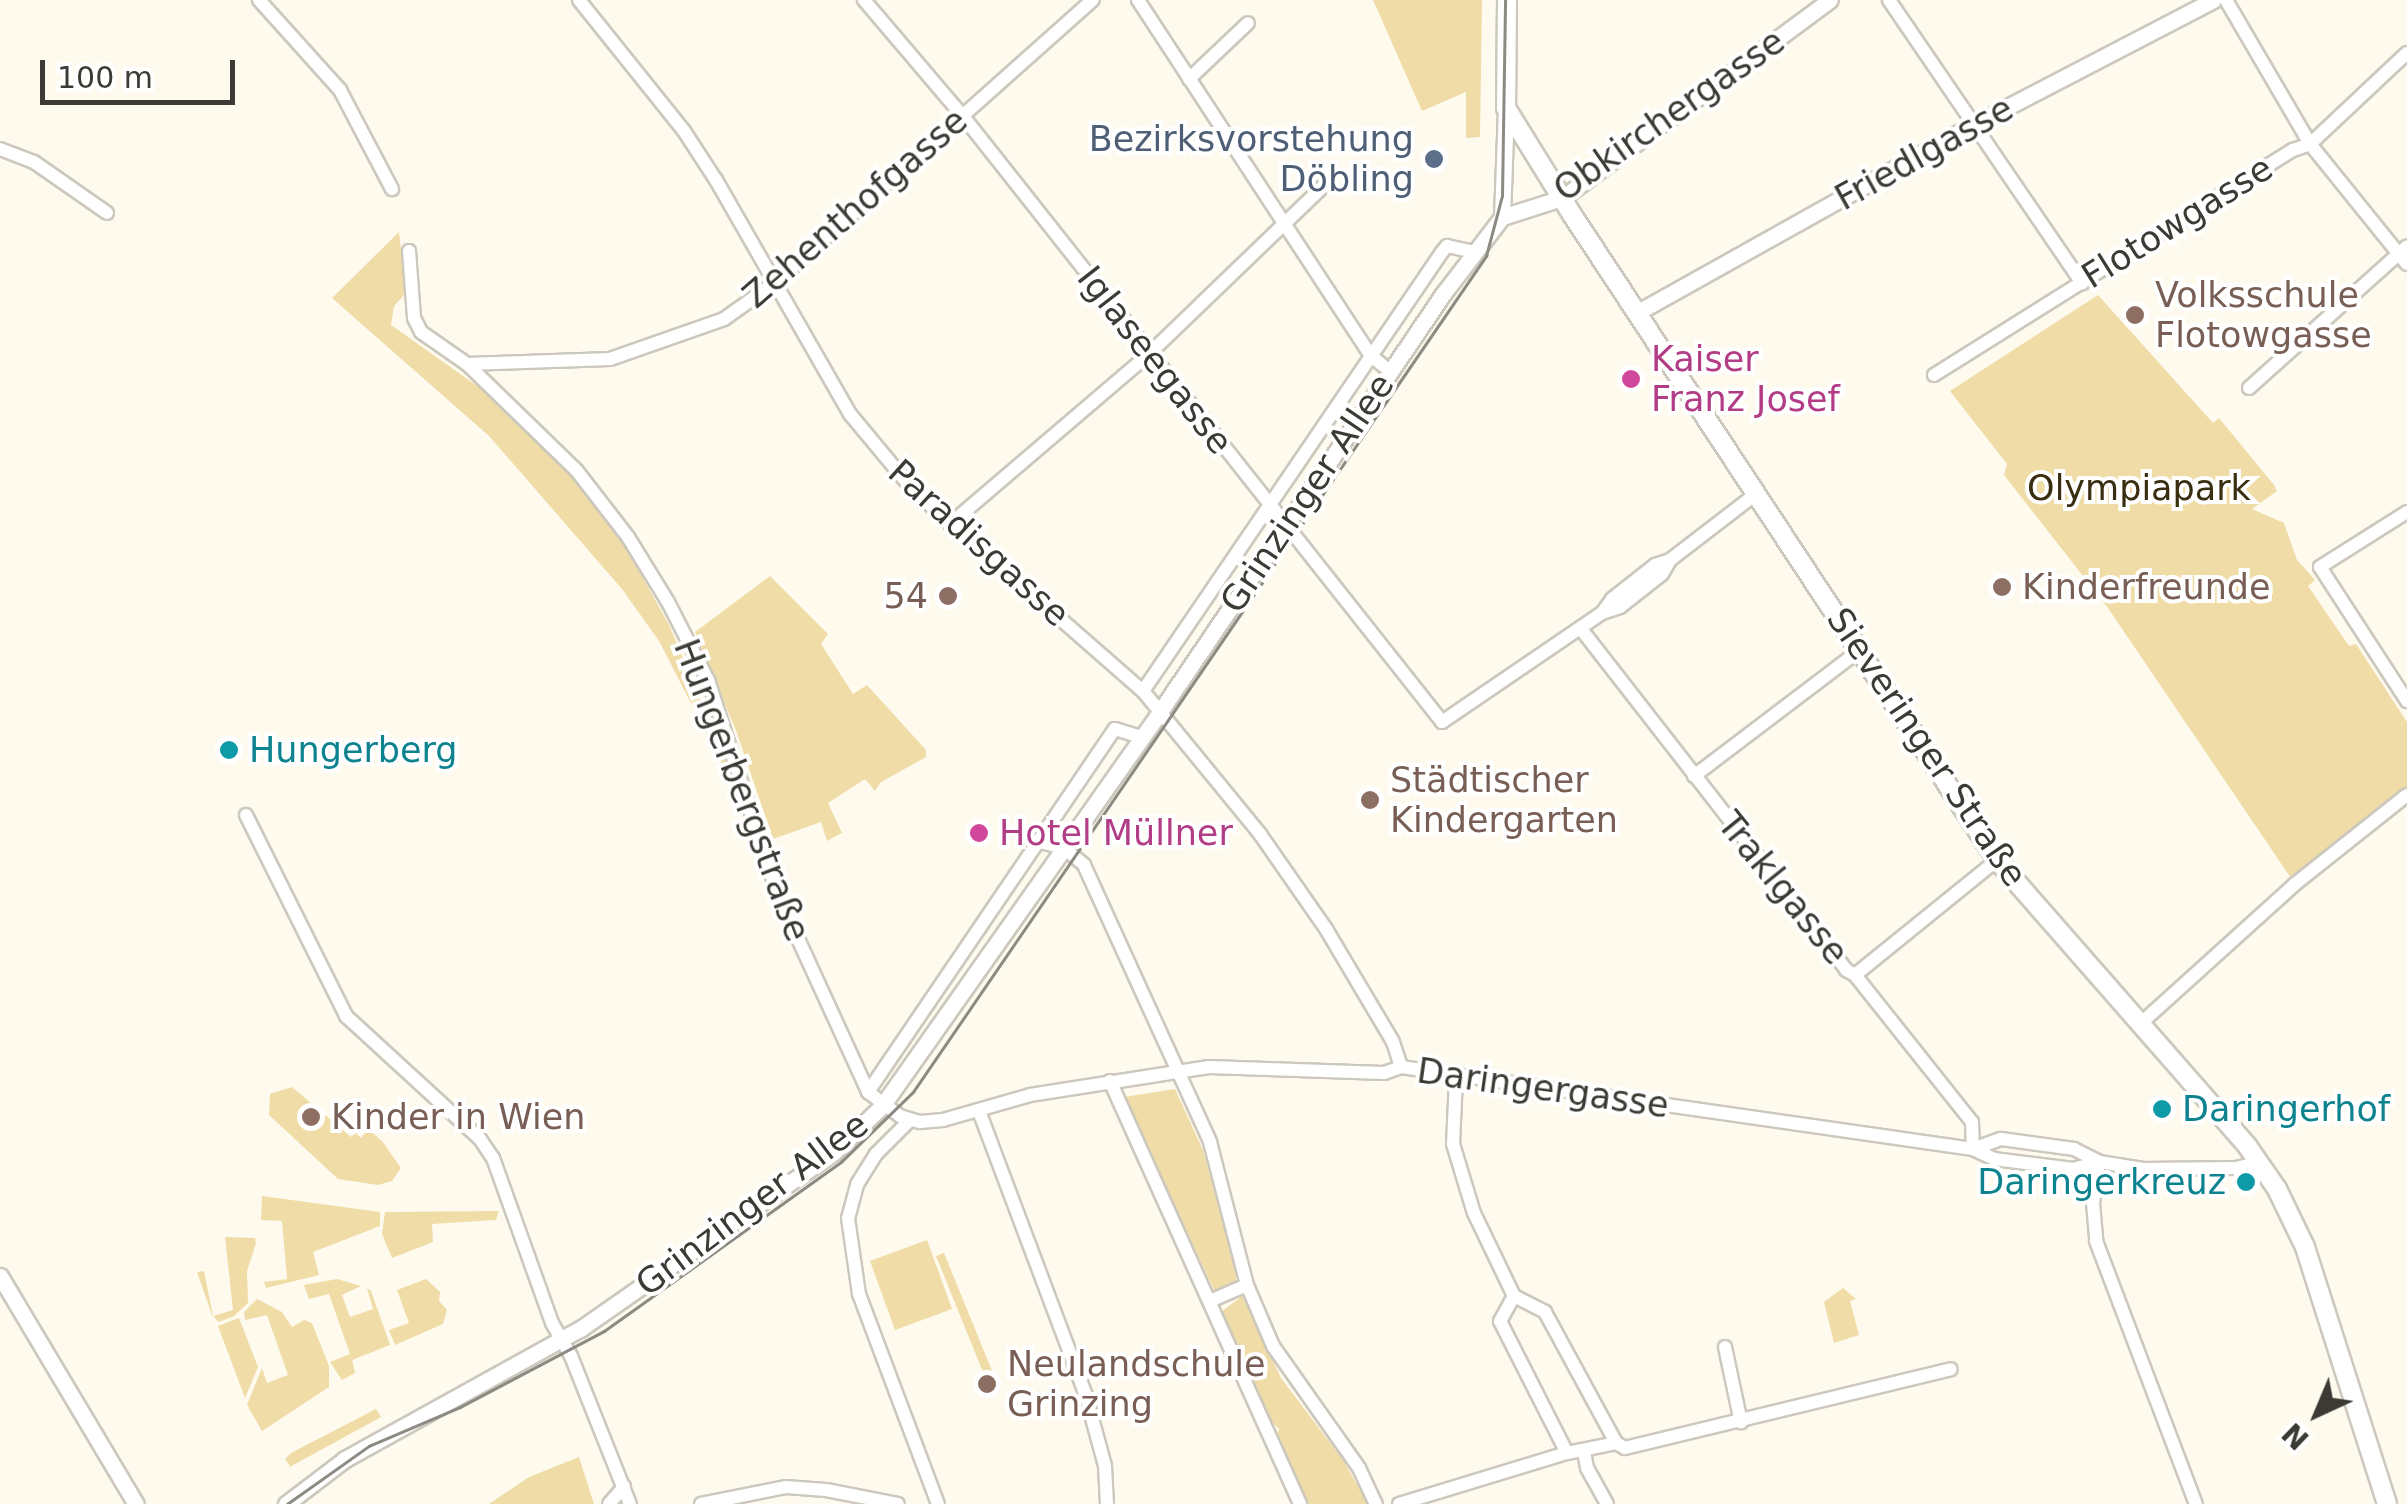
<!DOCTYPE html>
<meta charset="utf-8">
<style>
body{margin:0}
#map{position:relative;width:2407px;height:1504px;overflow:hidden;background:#fefaee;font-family:"DejaVu Sans",sans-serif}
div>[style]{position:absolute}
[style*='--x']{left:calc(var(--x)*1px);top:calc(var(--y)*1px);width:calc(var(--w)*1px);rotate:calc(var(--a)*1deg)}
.green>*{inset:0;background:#efdca7}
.roads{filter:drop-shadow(2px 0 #ccc8bd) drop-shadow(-2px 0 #ccc8bd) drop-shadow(0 2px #ccc8bd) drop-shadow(0 -2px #ccc8bd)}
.minor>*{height:12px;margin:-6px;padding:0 6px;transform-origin:6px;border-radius:6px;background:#fff}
.tertiary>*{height:15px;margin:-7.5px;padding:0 7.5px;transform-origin:7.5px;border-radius:7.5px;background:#fff}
.secondary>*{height:18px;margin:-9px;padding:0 9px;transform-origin:9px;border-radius:9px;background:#fff}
.tram>*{height:2.5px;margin:-1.25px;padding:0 1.25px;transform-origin:1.25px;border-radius:1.25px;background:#8c8a82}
.dots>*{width:28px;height:28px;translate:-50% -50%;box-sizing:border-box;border:5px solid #fff;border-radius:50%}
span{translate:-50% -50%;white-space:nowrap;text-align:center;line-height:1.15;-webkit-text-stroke:8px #fff;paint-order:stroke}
.street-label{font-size:35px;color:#3c3a35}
.service-label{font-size:35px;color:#4e5e75}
.right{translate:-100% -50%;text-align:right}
.education-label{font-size:35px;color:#785e54}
.left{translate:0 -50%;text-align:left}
.hotel-label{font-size:35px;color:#b23c85}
.park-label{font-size:35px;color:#392e10}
.culture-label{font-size:35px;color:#0d838f}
.north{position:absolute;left:2267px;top:1364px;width:100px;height:100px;-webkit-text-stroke:8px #fff;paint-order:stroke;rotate:224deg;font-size:28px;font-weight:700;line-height:40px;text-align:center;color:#3c3a35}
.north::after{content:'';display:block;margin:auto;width:35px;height:45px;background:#3c3a35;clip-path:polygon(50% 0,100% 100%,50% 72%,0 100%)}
.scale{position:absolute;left:40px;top:60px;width:195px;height:45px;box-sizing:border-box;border:5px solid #3c3a35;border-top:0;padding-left:12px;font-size:30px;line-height:35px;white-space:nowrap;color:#3c3a35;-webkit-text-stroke:8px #fff;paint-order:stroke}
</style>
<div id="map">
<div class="green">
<div style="clip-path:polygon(1373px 0,1482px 0,1480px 137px,1466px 138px,1466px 92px,1422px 111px)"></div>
<div style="clip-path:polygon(399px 232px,406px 293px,394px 306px,391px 325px,483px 390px,566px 467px,621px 538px,670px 627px,750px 818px,659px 641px,622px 589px,489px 436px,332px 298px)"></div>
<div style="clip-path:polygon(2098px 295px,2213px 423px,2219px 418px,2274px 485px,2277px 491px,2252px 509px,2284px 523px,2297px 560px,2315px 580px,2308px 586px,2349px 646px,2356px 644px,2407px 722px,2407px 795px,2295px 884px,2108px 608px,2004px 475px,2007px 464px,1950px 391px)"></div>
<div style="clip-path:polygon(770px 576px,828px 634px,821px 644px,853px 694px,867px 685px,926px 750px,926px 757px,881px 782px,875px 791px,865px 779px,828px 803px,842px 833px,827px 841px,821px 822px,773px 839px,737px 733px,695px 632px)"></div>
<div style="clip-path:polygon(292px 1087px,351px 1137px,356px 1133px,361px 1138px,368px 1129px,382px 1141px,401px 1168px,392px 1181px,378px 1185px,338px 1179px,269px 1115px,270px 1094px)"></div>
<div style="clip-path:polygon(1175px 1089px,1203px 1150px,1237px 1276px,1235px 1282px,1214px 1290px,1124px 1097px)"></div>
<div style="clip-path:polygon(262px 1196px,380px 1212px,380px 1226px,313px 1252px,319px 1275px,266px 1288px,264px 1282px,287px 1279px,282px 1221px,261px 1220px)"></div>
<div style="clip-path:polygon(499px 1211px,496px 1220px,432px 1224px,433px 1242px,392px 1258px,382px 1234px,385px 1212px)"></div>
<div style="clip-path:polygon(225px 1237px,255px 1238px,256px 1243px,247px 1271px,248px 1303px,234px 1316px,219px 1322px,212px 1315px,197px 1272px,204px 1271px,213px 1316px,233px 1310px)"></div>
<div style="clip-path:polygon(927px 1240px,952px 1309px,895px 1330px,870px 1261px)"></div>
<div style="clip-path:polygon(944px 1253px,997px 1383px,989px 1387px,936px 1256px)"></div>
<div style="clip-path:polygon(337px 1279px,361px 1286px,342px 1295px,350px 1317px,373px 1309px,367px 1288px,371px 1291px,390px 1345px,352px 1360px,355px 1373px,342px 1380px,330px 1362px,350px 1354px,329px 1294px,309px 1299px,304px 1285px)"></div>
<div style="clip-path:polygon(426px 1279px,440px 1292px,439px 1301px,447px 1310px,443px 1324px,395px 1345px,389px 1330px,409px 1323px,397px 1290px)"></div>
<div style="clip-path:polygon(1843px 1288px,1856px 1299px,1850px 1301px,1859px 1335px,1834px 1343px,1824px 1302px)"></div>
<div style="clip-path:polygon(1242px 1296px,1281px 1378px,1343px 1460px,1368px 1504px,1306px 1504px,1276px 1438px,1279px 1429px,1268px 1419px,1221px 1312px)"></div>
<div style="clip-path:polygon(257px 1299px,282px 1312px,292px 1327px,304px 1320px,312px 1323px,329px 1366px,329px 1387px,262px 1431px,247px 1405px,262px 1368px,267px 1383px,288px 1375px,267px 1315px,245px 1320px,244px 1312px)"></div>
<div style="clip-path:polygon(239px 1318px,258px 1367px,245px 1398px,218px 1326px)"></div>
<div style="clip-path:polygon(376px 1409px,381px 1417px,286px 1469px,290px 1466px,285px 1459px,291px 1453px)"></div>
<div style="clip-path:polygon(579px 1457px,594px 1504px,489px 1504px,529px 1477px)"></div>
</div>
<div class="roads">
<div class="minor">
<div style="--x:259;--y:0;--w:121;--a:48"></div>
<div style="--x:340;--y:90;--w:112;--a:62.3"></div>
<div style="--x:579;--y:0;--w:168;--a:51.3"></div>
<div style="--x:684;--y:131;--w:59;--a:56.9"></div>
<div style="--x:716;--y:180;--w:270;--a:60.2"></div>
<div style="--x:850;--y:414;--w:99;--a:50.3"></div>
<div style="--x:913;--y:490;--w:305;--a:41.2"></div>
<div style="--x:1143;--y:691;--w:185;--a:50.7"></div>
<div style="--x:1260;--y:834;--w:116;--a:55.2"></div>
<div style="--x:1326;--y:929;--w:131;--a:59.3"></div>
<div style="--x:1393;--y:1042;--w:26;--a:72"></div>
<div style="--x:864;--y:0;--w:151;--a:49.6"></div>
<div style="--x:962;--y:115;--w:774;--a:51.66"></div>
<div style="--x:1442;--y:722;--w:194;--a:-34.3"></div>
<div style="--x:1602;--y:613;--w:19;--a:-18"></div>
<div style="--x:1620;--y:607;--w:53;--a:-38.2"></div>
<div style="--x:1662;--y:574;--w:16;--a:-60"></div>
<div style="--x:1138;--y:0;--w:424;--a:56.8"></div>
<div style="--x:1370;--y:355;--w:26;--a:39"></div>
<div style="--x:1889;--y:0;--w:343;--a:55.7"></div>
<div style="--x:2226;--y:0;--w:167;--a:59.7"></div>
<div style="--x:2310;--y:144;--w:154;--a:51.1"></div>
<div style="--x:1189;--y:79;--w:81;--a:-43.5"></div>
<div style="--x:0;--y:149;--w:36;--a:21"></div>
<div style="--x:34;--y:162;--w:89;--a:34.9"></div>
<div style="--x:409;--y:251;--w:67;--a:85.7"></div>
<div style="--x:414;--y:318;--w:16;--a:63"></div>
<div style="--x:421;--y:332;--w:56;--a:34.8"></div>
<div style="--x:467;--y:364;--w:153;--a:44.2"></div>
<div style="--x:577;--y:471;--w:83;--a:52.3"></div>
<div style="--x:628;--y:537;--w:76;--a:58.4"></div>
<div style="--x:668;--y:602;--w:88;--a:62.9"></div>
<div style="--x:708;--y:680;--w:226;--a:72"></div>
<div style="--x:778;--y:895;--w:217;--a:65.4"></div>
<div style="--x:868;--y:1092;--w:40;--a:37"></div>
<div style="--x:900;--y:1116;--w:21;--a:17"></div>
<div style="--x:920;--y:1122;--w:23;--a:-5"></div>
<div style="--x:943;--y:1120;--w:91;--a:-16"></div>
<div style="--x:1030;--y:1095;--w:181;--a:-8.9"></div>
<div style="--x:1209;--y:1067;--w:175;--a:2"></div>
<div style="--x:1384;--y:1073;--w:18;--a:-19"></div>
<div style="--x:1401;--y:1067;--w:578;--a:8.16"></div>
<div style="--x:1973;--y:1149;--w:23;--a:25"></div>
<div style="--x:1994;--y:1159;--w:80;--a:7.2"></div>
<div style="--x:2073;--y:1169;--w:27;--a:-15"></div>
<div style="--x:467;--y:364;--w:143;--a:-2"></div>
<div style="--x:610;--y:359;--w:121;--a:-19.3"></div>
<div style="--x:724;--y:319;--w:64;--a:-35.4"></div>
<div style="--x:776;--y:282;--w:424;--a:-41.7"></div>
<div style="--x:1934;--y:375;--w:424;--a:-32.1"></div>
<div style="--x:2293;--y:150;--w:18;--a:-19"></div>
<div style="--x:2310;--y:144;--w:133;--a:-43.2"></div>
<div style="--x:2249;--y:388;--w:212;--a:-41.9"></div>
<div style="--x:2407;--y:512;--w:103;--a:147.7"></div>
<div style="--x:2320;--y:567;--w:160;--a:57"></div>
<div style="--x:950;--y:524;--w:263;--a:-40.5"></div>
<div style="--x:1150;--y:353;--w:250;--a:-43.9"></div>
<div style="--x:1602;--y:613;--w:17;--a:-54"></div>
<div style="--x:1612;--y:599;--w:55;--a:-38.3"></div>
<div style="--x:1655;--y:565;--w:16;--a:-18"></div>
<div style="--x:1670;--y:560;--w:110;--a:-37.6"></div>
<div style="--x:1581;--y:629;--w:432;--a:52.1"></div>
<div style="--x:1846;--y:970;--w:10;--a:29"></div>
<div style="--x:1855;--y:975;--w:188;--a:51.5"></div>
<div style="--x:1972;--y:1122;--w:27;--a:88"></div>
<div style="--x:1143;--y:691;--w:531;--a:-55.74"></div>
<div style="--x:1442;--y:252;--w:8;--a:-50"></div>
<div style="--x:1447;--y:246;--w:29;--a:12"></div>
<div style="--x:1694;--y:776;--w:208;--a:-37.2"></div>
<div style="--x:246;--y:815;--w:225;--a:63.5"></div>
<div style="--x:346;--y:1016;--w:182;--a:42.5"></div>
<div style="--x:480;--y:1139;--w:23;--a:56"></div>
<div style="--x:493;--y:1158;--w:175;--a:70.3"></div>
<div style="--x:552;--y:1323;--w:38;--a:60"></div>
<div style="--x:571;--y:1356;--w:159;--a:68.3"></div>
<div style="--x:1040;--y:842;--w:25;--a:14"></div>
<div style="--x:1064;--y:848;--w:26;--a:40"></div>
<div style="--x:1084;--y:865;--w:304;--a:65.5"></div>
<div style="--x:1210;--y:1142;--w:148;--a:75.5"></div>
<div style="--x:1247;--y:1285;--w:66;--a:66.9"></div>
<div style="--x:1273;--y:1346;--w:149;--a:54.8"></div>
<div style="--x:1359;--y:1468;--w:40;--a:65"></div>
<div style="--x:1855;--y:975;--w:183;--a:-39"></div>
<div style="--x:2139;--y:1025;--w:210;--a:-42.1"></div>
<div style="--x:2295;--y:884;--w:143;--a:-38.5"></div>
<div style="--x:1456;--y:1078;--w:66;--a:92.6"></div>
<div style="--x:1453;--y:1144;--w:72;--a:73.1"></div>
<div style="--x:1474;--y:1213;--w:92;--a:64.3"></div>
<div style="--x:1514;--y:1296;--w:35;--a:27"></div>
<div style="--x:1545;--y:1312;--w:149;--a:61.5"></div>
<div style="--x:1110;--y:1081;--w:464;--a:65.8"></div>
<div style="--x:868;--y:1092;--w:439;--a:-55.8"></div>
<div style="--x:1115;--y:729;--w:28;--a:17"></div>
<div style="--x:979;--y:1111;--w:304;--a:69.4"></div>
<div style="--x:1086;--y:1396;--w:73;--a:74.8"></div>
<div style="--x:1105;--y:1466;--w:38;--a:87"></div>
<div style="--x:909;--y:1121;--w:47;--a:135"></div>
<div style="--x:876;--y:1154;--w:36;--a:122"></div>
<div style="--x:857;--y:1185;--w:34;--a:105"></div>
<div style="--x:848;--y:1218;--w:77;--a:81.8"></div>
<div style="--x:859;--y:1294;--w:224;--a:69.4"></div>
<div style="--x:1973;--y:1149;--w:30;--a:-20"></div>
<div style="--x:2001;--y:1139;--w:74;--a:7.8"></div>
<div style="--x:2074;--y:1149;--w:28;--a:27"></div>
<div style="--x:2099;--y:1162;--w:45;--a:9"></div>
<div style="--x:2143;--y:1169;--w:93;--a:-0.6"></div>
<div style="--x:2236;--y:1168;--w:25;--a:-14"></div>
<div style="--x:2099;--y:1162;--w:41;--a:98.3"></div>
<div style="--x:2093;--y:1203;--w:38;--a:85"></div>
<div style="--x:2096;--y:1241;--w:281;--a:69.2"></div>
<div style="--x:1514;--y:1296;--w:29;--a:119"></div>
<div style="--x:1500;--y:1321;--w:148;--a:63.1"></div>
<div style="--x:1210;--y:1301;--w:40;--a:-23.4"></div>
<div style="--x:1725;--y:1347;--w:77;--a:78"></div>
<div style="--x:1584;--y:1451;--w:17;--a:80"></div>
<div style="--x:1587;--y:1468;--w:41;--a:60.9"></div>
<div style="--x:609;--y:1504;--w:23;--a:-49"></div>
<div style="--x:701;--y:1504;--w:87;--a:-11.3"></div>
<div style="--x:786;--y:1487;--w:40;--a:4.3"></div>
<div style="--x:826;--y:1490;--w:73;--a:11"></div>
<div style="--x:1399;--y:1504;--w:176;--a:-16.9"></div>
<div style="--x:1567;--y:1453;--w:50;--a:-11.5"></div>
<div style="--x:1616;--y:1443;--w:10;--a:29"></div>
<div style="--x:1625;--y:1448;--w:335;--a:-13.6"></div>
</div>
<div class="tertiary">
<div style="--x:1502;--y:217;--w:63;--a:-17.6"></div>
<div style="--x:1562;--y:198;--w:333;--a:-36.5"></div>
<div style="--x:1638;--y:312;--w:381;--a:-29.2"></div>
<div style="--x:1971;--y:126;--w:273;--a:-27.5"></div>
<div style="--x:0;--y:1276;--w:265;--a:59.2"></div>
<div style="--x:286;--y:1504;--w:74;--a:-37.3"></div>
<div style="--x:345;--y:1459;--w:269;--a:-29"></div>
<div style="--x:580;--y:1329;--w:310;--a:-34.9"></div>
<div style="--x:834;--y:1152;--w:66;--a:-43.8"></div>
<div style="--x:882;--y:1106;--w:481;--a:-54.8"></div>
<div style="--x:1159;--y:713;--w:506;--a:-55.87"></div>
<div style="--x:1443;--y:294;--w:97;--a:-52.5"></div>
<div style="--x:1502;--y:217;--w:109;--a:-87.9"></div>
</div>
<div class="secondary">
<div style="--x:1507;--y:0;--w:108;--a:90.5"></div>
<div style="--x:1506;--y:108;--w:127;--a:58.2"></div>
<div style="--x:1573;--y:216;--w:771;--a:56.64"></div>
<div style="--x:1997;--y:860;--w:381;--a:48.8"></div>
<div style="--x:2248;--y:1147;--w:51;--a:55.4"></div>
<div style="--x:2277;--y:1189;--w:64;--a:64.2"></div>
<div style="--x:2305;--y:1247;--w:270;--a:72.3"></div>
</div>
</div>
<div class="tram">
<div style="--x:287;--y:1504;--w:100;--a:-35.3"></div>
<div style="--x:369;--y:1446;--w:99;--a:-23.2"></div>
<div style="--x:460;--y:1407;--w:163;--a:-27.8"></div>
<div style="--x:604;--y:1331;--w:291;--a:-35.5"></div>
<div style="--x:841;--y:1162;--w:100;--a:-44.2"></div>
<div style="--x:913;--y:1092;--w:1014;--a:-55.57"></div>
<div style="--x:1486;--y:256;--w:62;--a:-75.1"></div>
<div style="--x:1502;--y:196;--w:196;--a:-89.1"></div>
</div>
<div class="dots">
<div style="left:1434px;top:159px;background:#5c6f8a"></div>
<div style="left:2135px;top:315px;background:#8d6e63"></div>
<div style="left:1631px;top:379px;background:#d1479c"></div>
<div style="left:2002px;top:587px;background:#8d6e63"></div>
<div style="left:948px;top:596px;background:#8d6e63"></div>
<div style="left:229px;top:750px;background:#0f9aa8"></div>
<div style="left:1370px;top:800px;background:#8d6e63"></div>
<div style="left:979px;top:833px;background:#d1479c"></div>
<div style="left:2162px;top:1109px;background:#0f9aa8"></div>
<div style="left:311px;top:1117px;background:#8d6e63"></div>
<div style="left:2246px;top:1182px;background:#0f9aa8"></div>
<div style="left:987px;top:1384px;background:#8d6e63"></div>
</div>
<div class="street-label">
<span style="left:1669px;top:115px;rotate:-35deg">Obkirchergasse</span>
<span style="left:1924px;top:153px;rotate:-29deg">Friedlgasse</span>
<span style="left:855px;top:208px;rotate:-41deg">Zehenthofgasse</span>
<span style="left:2177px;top:222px;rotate:-32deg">Flotowgasse</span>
<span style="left:1155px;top:360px;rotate:52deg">Iglaseegasse</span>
<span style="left:1307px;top:493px;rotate:-56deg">Grinzinger Allee</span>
<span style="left:979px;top:543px;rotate:42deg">Paradisgasse</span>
<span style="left:1927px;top:747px;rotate:56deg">Sieveringer Straße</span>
<span style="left:742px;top:790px;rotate:69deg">Hungerbergstraße</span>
<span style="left:1783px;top:888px;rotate:51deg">Traklgasse</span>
<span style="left:1543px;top:1088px;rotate:8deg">Daringergasse</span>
<span style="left:752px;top:1204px;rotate:-37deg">Grinzinger Allee</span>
</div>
<div class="service-label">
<span class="right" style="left:1414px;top:159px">Bezirksvorstehung<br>Döbling</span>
</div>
<div class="education-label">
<span class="left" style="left:2155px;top:315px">Volksschule<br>Flotowgasse</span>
<span class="left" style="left:2022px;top:587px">Kinderfreunde</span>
<span class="right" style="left:928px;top:596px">54</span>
<span class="left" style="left:1390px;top:800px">Städtischer<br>Kindergarten</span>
<span class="left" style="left:331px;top:1117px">Kinder in Wien</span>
<span class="left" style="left:1007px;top:1384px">Neulandschule<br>Grinzing</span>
</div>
<div class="hotel-label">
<span class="left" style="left:1651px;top:379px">Kaiser<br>Franz Josef</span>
<span class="left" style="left:999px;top:833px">Hotel Müllner</span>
</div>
<div class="park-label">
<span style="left:2139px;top:488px">Olympiapark</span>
</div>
<div class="culture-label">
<span class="left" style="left:249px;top:750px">Hungerberg</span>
<span class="left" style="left:2182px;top:1109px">Daringerhof</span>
<span class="right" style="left:2226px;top:1182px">Daringerkreuz</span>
</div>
<div class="north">N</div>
<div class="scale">100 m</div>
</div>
